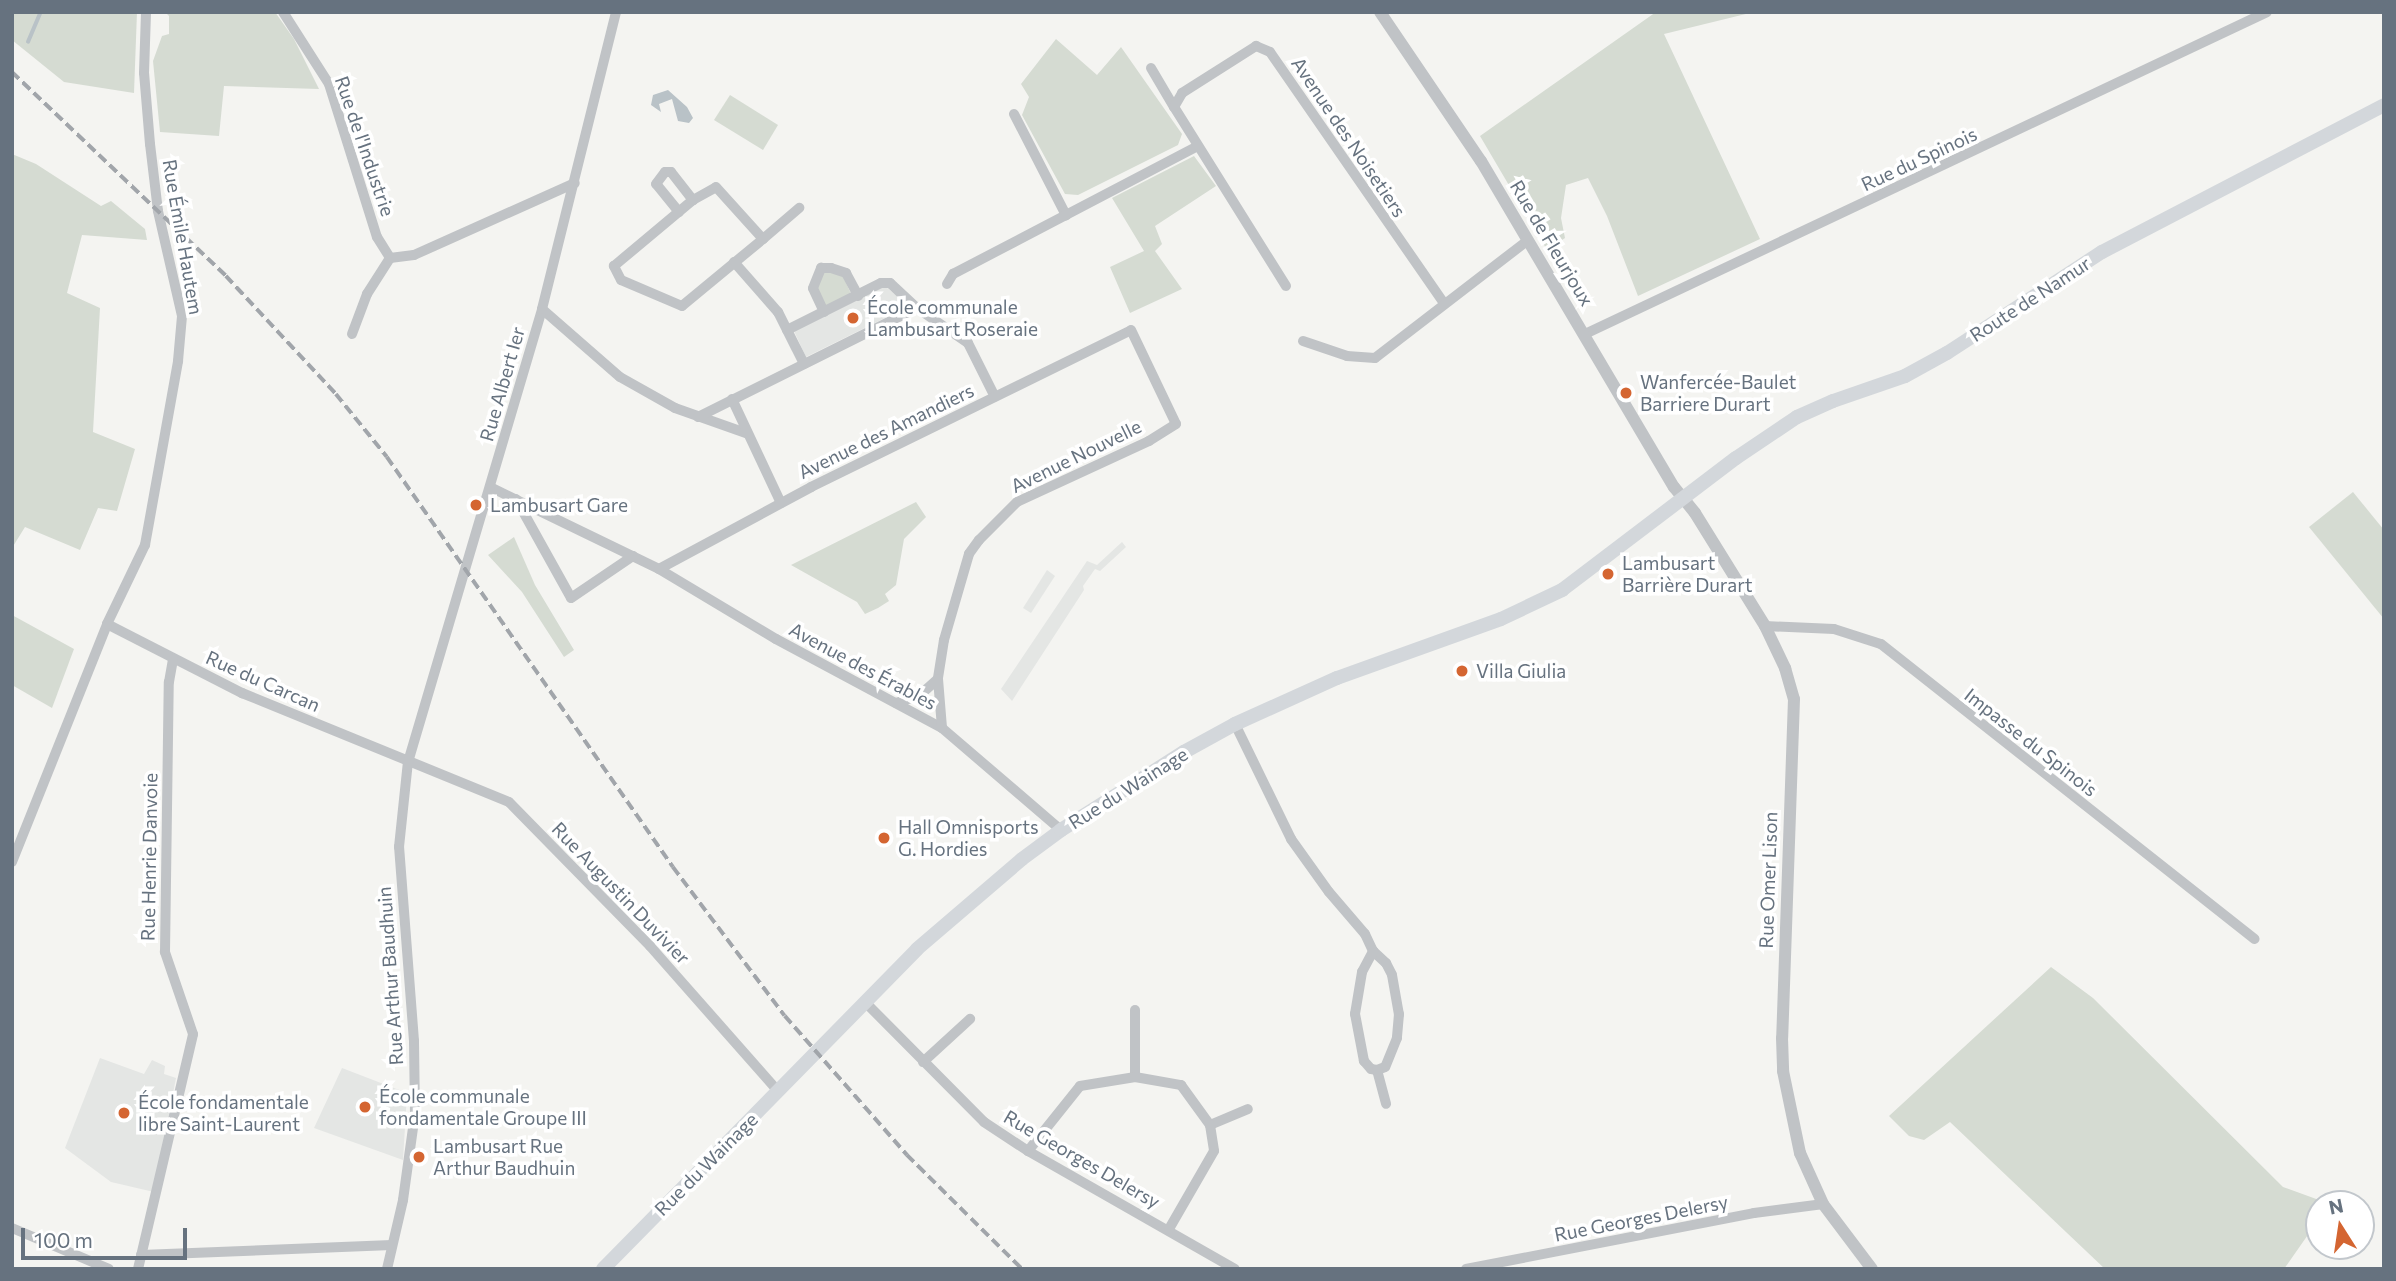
<!DOCTYPE html>
<meta charset="utf-8">
<style>
body{margin:0}
#map{position:relative;width:2396px;height:1281px;overflow:hidden;background:#f4f4f1;font-family:Commissioner,sans-serif}
div>[style]{position:absolute}
[style*='--x']{left:calc(var(--x)*1px);top:calc(var(--y)*1px);width:calc(var(--w)*1px);rotate:calc(var(--a)*1deg)}
.built>*{inset:0;background:#e4e6e4}
.green>*{inset:0;background:#d5dbd2}
.water>*{inset:0;background:#b9c2c7}
.stream>*{height:3.5px;margin:-1.75px;padding:0 1.75px;transform-origin:1.75px;border-radius:1.75px;background:#b9c2c7}
.minor>*{height:10px;margin:-5px;padding:0 5px;transform-origin:5px;border-radius:5px;background:#c0c3c6}
.tertiary>*{height:12px;margin:-6px;padding:0 6px;transform-origin:6px;border-radius:6px;background:#c0c3c6}
.secondary>*{height:14px;margin:-7px;padding:0 7px;transform-origin:7px;border-radius:7px;background:#d3d7db}
.rail>*{height:3.5px;margin-top:-1.75px;transform-origin:0;background:repeating-linear-gradient(90deg,#a1a5aa 0 10px,transparent 0 15px)}
.dots>*{width:19px;height:19px;translate:-50% -50%;box-sizing:border-box;border:4px solid #fff;border-radius:50%}
span{translate:-50% -50%;white-space:nowrap;text-align:center;line-height:1.15;-webkit-text-stroke:7px #fff;paint-order:stroke}
.street-label{font-size:19px;color:#66727f}
.poi-label{font-size:19px;color:#66727f}
.left{translate:0 -50%;text-align:left}
.frame{position:absolute;inset:0;border:14px solid #66727f;pointer-events:none}
.north{position:absolute;left:2305px;top:1190px;width:70px;height:70px;box-sizing:border-box;background:#fff;border:2px solid #c2c7cc;border-radius:50%;rotate:348deg;font-size:19px;font-weight:700;line-height:28px;text-align:center;color:#66727f}
.north::after{content:'';display:block;margin:auto;width:24px;height:32px;background:#d46531;clip-path:polygon(50% 0,100% 100%,50% 72%,0 100%)}
.scale{position:absolute;left:21px;top:1228px;width:166px;height:32px;box-sizing:border-box;border:4px solid #66727f;border-top:0;padding-left:9px;font-size:21px;line-height:24px;white-space:nowrap;color:#66727f;-webkit-text-stroke:5px #fff;paint-order:stroke}
</style>
<div id="map">
<div class="built">
<div style="clip-path:polygon(885px 286px,909px 306px,806px 357px,794px 331px)"></div>
<div style="clip-path:polygon(1122px 542px,1126px 547px,1100px 571px,1095px 569px,1083px 586px,1084px 590px,1012px 701px,1001px 689px,1087px 561px,1097px 565px)"></div>
<div style="clip-path:polygon(1047px 570px,1055px 576px,1031px 613px,1023px 608px)"></div>
<div style="clip-path:polygon(100px 1058px,144px 1074px,152px 1060px,165px 1066px,164px 1074px,176px 1078px,154px 1192px,111px 1182px,65px 1148px)"></div>
<div style="clip-path:polygon(342px 1068px,407px 1093px,403px 1160px,314px 1128px)"></div>
</div>
<div class="green">
<div style="clip-path:polygon(12px 12px,137px 12px,134px 93px,64px 82px,12px 40px)"></div>
<div style="clip-path:polygon(165px 12px,275px 12px,294px 39px,319px 89px,224px 86px,219px 136px,160px 132px,153px 61px,162px 36px,169px 34px,169px 16px)"></div>
<div style="clip-path:polygon(1656px 12px,1754px 12px,1664px 34px,1760px 239px,1638px 296px,1607px 216px,1588px 178px,1566px 185px,1561px 218px,1565px 238px,1547px 250px,1480px 136px)"></div>
<div style="clip-path:polygon(1056px 39px,1097px 75px,1121px 47px,1182px 134px,1178px 145px,1078px 195px,1065px 194px,1022px 115px,1029px 97px,1021px 84px)"></div>
<div style="clip-path:polygon(730px 95px,778px 125px,763px 150px,714px 120px)"></div>
<div style="clip-path:polygon(12px 154px,36px 164px,101px 206px,111px 201px,145px 229px,147px 240px,82px 235px,67px 293px,100px 308px,93px 432px,135px 449px,117px 511px,98px 508px,80px 550px,25px 527px,12px 548px)"></div>
<div style="clip-path:polygon(1194px 156px,1216px 186px,1155px 226px,1162px 244px,1155px 251px,1182px 289px,1130px 313px,1110px 267px,1144px 251px,1112px 198px)"></div>
<div style="clip-path:polygon(826px 271px,843px 276px,851px 294px,826px 307px,817px 286px,822px 272px)"></div>
<div style="clip-path:polygon(2353px 492px,2384px 530px,2384px 619px,2309px 527px)"></div>
<div style="clip-path:polygon(916px 502px,926px 517px,904px 539px,896px 585px,885px 594px,889px 601px,878px 608px,865px 614px,857px 602px,791px 565px)"></div>
<div style="clip-path:polygon(514px 537px,535px 585px,574px 650px,564px 657px,522px 592px,488px 555px)"></div>
<div style="clip-path:polygon(12px 615px,74px 649px,52px 708px,12px 685px)"></div>
<div style="clip-path:polygon(2051px 967px,2093px 998px,2283px 1187px,2330px 1204px,2319px 1204px,2319px 1219px,2284px 1269px,2105px 1269px,1950px 1122px,1924px 1140px,1909px 1136px,1889px 1116px)"></div>
</div>
<div class="water">
<div style="clip-path:polygon(668px 90px,687px 107px,693px 118px,689px 123px,678px 121px,672px 99px,659px 104px,661px 112px,651px 105px,653px 95px)"></div>
</div>
<div class="stream">
<div style="--x:28;--y:42;--w:33;--a:-67"></div>
</div>
<div class="minor">
<div style="--x:283;--y:12;--w:85;--a:57.4"></div>
<div style="--x:329;--y:84;--w:160;--a:72.6"></div>
<div style="--x:377;--y:237;--w:25;--a:58"></div>
<div style="--x:1151;--y:68;--w:45;--a:59.5"></div>
<div style="--x:1014;--y:114;--w:114;--a:62.8"></div>
<div style="--x:716;--y:187;--w:70;--a:47.9"></div>
<div style="--x:763;--y:239;--w:105;--a:140.4"></div>
<div style="--x:682;--y:306;--w:66;--a:-156.9"></div>
<div style="--x:621;--y:280;--w:16;--a:-117"></div>
<div style="--x:614;--y:266;--w:103;--a:-39.9"></div>
<div style="--x:693;--y:200;--w:26;--a:-29"></div>
<div style="--x:679;--y:212;--w:36;--a:-129"></div>
<div style="--x:656;--y:184;--w:15;--a:-53"></div>
<div style="--x:665;--y:172;--w:6;--a:0"></div>
<div style="--x:671;--y:172;--w:36;--a:52"></div>
<div style="--x:763;--y:239;--w:48;--a:-40.7"></div>
<div style="--x:734;--y:262;--w:67;--a:48.7"></div>
<div style="--x:778;--y:312;--w:58;--a:63.4"></div>
<div style="--x:947;--y:284;--w:12;--a:-59"></div>
<div style="--x:953;--y:274;--w:276;--a:-27.6"></div>
<div style="--x:1286;--y:286;--w:211;--a:-122"></div>
<div style="--x:1174;--y:107;--w:16;--a:-60"></div>
<div style="--x:1182;--y:93;--w:88;--a:-32.4"></div>
<div style="--x:1256;--y:46;--w:15;--a:23"></div>
<div style="--x:1270;--y:52;--w:305;--a:55.3"></div>
<div style="--x:542;--y:309;--w:103;--a:41.1"></div>
<div style="--x:620;--y:377;--w:63;--a:29.4"></div>
<div style="--x:675;--y:408;--w:75;--a:19.4"></div>
<div style="--x:824;--y:312;--w:26;--a:-115"></div>
<div style="--x:813;--y:288;--w:22;--a:-68"></div>
<div style="--x:821;--y:268;--w:10;--a:0"></div>
<div style="--x:831;--y:268;--w:16;--a:18"></div>
<div style="--x:846;--y:273;--w:26;--a:62"></div>
<div style="--x:787;--y:330;--w:105;--a:-26.6"></div>
<div style="--x:881;--y:283;--w:9;--a:0"></div>
<div style="--x:890;--y:283;--w:37;--a:43"></div>
<div style="--x:917;--y:308;--w:62;--a:34.5"></div>
<div style="--x:968;--y:343;--w:60;--a:63.4"></div>
<div style="--x:352;--y:334;--w:43;--a:-69.4"></div>
<div style="--x:367;--y:294;--w:43;--a:-57.4"></div>
<div style="--x:390;--y:258;--w:24;--a:-7"></div>
<div style="--x:414;--y:255;--w:176;--a:-24.1"></div>
<div style="--x:1585;--y:334;--w:754;--a:-25.27"></div>
<div style="--x:1303;--y:341;--w:46;--a:18.8"></div>
<div style="--x:1347;--y:356;--w:28;--a:4"></div>
<div style="--x:1375;--y:358;--w:192;--a:-37.6"></div>
<div style="--x:732;--y:399;--w:115;--a:64.8"></div>
<div style="--x:698;--y:417;--w:245;--a:-26.5"></div>
<div style="--x:490;--y:487;--w:188;--a:25.9"></div>
<div style="--x:659;--y:569;--w:136;--a:30.9"></div>
<div style="--x:776;--y:639;--w:188;--a:28.2"></div>
<div style="--x:942;--y:728;--w:157;--a:40.6"></div>
<div style="--x:516;--y:499;--w:113;--a:60.9"></div>
<div style="--x:571;--y:598;--w:75;--a:-34.1"></div>
<div style="--x:659;--y:569;--w:173;--a:-28.3"></div>
<div style="--x:811;--y:487;--w:356;--a:-26.1"></div>
<div style="--x:1131;--y:330;--w:104;--a:64.4"></div>
<div style="--x:1176;--y:424;--w:32;--a:148"></div>
<div style="--x:1149;--y:441;--w:145;--a:155.2"></div>
<div style="--x:1017;--y:502;--w:54;--a:135"></div>
<div style="--x:979;--y:540;--w:17;--a:126"></div>
<div style="--x:969;--y:554;--w:90;--a:106.2"></div>
<div style="--x:944;--y:640;--w:39;--a:99"></div>
<div style="--x:938;--y:679;--w:49;--a:85.3"></div>
<div style="--x:107;--y:624;--w:152;--a:27.1"></div>
<div style="--x:242;--y:693;--w:288;--a:22.2"></div>
<div style="--x:509;--y:802;--w:202;--a:45.6"></div>
<div style="--x:650;--y:946;--w:193;--a:48.6"></div>
<div style="--x:1765;--y:626;--w:69;--a:2.5"></div>
<div style="--x:1834;--y:629;--w:49;--a:17.7"></div>
<div style="--x:1881;--y:644;--w:476;--a:38.3"></div>
<div style="--x:896;--y:703;--w:25;--a:-18"></div>
<div style="--x:920;--y:695;--w:24;--a:-42"></div>
<div style="--x:1235;--y:724;--w:128;--a:64"></div>
<div style="--x:1291;--y:839;--w:65;--a:54.4"></div>
<div style="--x:1329;--y:892;--w:55;--a:49.4"></div>
<div style="--x:1365;--y:934;--w:19;--a:65"></div>
<div style="--x:1373;--y:951;--w:18;--a:43"></div>
<div style="--x:1386;--y:963;--w:13;--a:63"></div>
<div style="--x:1392;--y:975;--w:40;--a:80"></div>
<div style="--x:1399;--y:1014;--w:24;--a:95"></div>
<div style="--x:1397;--y:1038;--w:31;--a:112"></div>
<div style="--x:1385;--y:1067;--w:9;--a:159"></div>
<div style="--x:1377;--y:1070;--w:6;--a:-171"></div>
<div style="--x:1371;--y:1069;--w:11;--a:-131"></div>
<div style="--x:1364;--y:1061;--w:48;--a:-100.8"></div>
<div style="--x:1355;--y:1014;--w:43;--a:-80.5"></div>
<div style="--x:1362;--y:972;--w:24;--a:-62"></div>
<div style="--x:12;--y:862;--w:256;--a:-68.2"></div>
<div style="--x:107;--y:624;--w:88;--a:-64.3"></div>
<div style="--x:145;--y:545;--w:187;--a:-79.8"></div>
<div style="--x:178;--y:361;--w:45;--a:-84.9"></div>
<div style="--x:182;--y:316;--w:108;--a:-102.9"></div>
<div style="--x:158;--y:211;--w:67;--a:-96.8"></div>
<div style="--x:150;--y:144;--w:71;--a:-94.8"></div>
<div style="--x:144;--y:73;--w:61;--a:-88.1"></div>
<div style="--x:865;--y:1002;--w:169;--a:45.2"></div>
<div style="--x:984;--y:1122;--w:53;--a:33.4"></div>
<div style="--x:1028;--y:1151;--w:238;--a:29.7"></div>
<div style="--x:923;--y:1062;--w:64;--a:-42.5"></div>
<div style="--x:1377;--y:1070;--w:35;--a:75"></div>
<div style="--x:1135;--y:1077;--w:67;--a:-90"></div>
<div style="--x:1210;--y:1125;--w:41;--a:-22.8"></div>
<div style="--x:1028;--y:1151;--w:83;--a:-51.3"></div>
<div style="--x:1080;--y:1086;--w:56;--a:-9.3"></div>
<div style="--x:1135;--y:1077;--w:47;--a:9.9"></div>
<div style="--x:1181;--y:1085;--w:49;--a:54.1"></div>
<div style="--x:1210;--y:1125;--w:26;--a:81"></div>
<div style="--x:1214;--y:1151;--w:90;--a:120"></div>
<div style="--x:12;--y:1228;--w:105;--a:22.9"></div>
<div style="--x:141;--y:1255;--w:251;--a:-2.3"></div>
<div style="--x:138;--y:1269;--w:241;--a:-76.8"></div>
<div style="--x:193;--y:1034;--w:87;--a:-108.9"></div>
<div style="--x:165;--y:952;--w:270;--a:-89.2"></div>
<div style="--x:169;--y:682;--w:23;--a:-80"></div>
<div style="--x:387;--y:1269;--w:71;--a:-76.9"></div>
<div style="--x:403;--y:1200;--w:87;--a:-82.1"></div>
<div style="--x:415;--y:1114;--w:73;--a:-90.8"></div>
<div style="--x:414;--y:1041;--w:195;--a:-94.4"></div>
<div style="--x:399;--y:847;--w:85;--a:-84"></div>
<div style="--x:408;--y:762;--w:472;--a:-73.5"></div>
<div style="--x:542;--y:309;--w:306;--a:-76"></div>
<div style="--x:1466;--y:1269;--w:293;--a:-11"></div>
<div style="--x:1754;--y:1213;--w:70;--a:-7.4"></div>
</div>
<div class="tertiary">
<div style="--x:1380;--y:12;--w:180;--a:55.9"></div>
<div style="--x:1481;--y:161;--w:379;--a:59.4"></div>
<div style="--x:1674;--y:487;--w:33;--a:51"></div>
<div style="--x:1695;--y:513;--w:133;--a:58.2"></div>
<div style="--x:1765;--y:626;--w:47;--a:64.5"></div>
<div style="--x:1785;--y:668;--w:32;--a:74"></div>
<div style="--x:1794;--y:699;--w:339;--a:92"></div>
<div style="--x:1782;--y:1038;--w:33;--a:88"></div>
<div style="--x:1783;--y:1071;--w:84;--a:78.3"></div>
<div style="--x:1800;--y:1153;--w:56;--a:65.7"></div>
<div style="--x:1823;--y:1204;--w:81;--a:53"></div>
</div>
<div class="secondary">
<div style="--x:603;--y:1269;--w:448;--a:-45.5"></div>
<div style="--x:917;--y:949;--w:138;--a:-40.6"></div>
<div style="--x:1022;--y:859;--w:49;--a:-36.6"></div>
<div style="--x:1061;--y:830;--w:146;--a:-32.4"></div>
<div style="--x:1184;--y:752;--w:58;--a:-28.8"></div>
<div style="--x:1235;--y:724;--w:112;--a:-24.3"></div>
<div style="--x:1337;--y:678;--w:174;--a:-19.8"></div>
<div style="--x:1501;--y:619;--w:68;--a:-25.4"></div>
<div style="--x:1562;--y:590;--w:218;--a:-37.2"></div>
<div style="--x:1736;--y:458;--w:73;--a:-33.9"></div>
<div style="--x:1797;--y:417;--w:39;--a:-24"></div>
<div style="--x:1833;--y:401;--w:76;--a:-19.1"></div>
<div style="--x:1905;--y:376;--w:48;--a:-28.7"></div>
<div style="--x:1947;--y:353;--w:185;--a:-33.1"></div>
<div style="--x:2102;--y:252;--w:318;--a:-27.5"></div>
</div>
<div class="rail">
<div style="--x:12;--y:72;--w:296;--a:43.6"></div>
<div style="--x:226;--y:276;--w:161;--a:47"></div>
<div style="--x:336;--y:394;--w:81;--a:51"></div>
<div style="--x:387;--y:457;--w:500;--a:55.1"></div>
<div style="--x:673;--y:867;--w:186;--a:53.1"></div>
<div style="--x:785;--y:1016;--w:185;--a:48.7"></div>
<div style="--x:907;--y:1155;--w:162;--a:44.7"></div>
</div>
<div class="dots">
<div style="left:853px;top:318px;background:#d46531"></div>
<div style="left:1626px;top:393px;background:#d46531"></div>
<div style="left:476px;top:505px;background:#d46531"></div>
<div style="left:1608px;top:574px;background:#d46531"></div>
<div style="left:1462px;top:671px;background:#d46531"></div>
<div style="left:884px;top:838px;background:#d46531"></div>
<div style="left:365px;top:1107px;background:#d46531"></div>
<div style="left:124px;top:1113px;background:#d46531"></div>
<div style="left:419px;top:1157px;background:#d46531"></div>
</div>
<div class="street-label">
<span style="left:1349px;top:137px;rotate:56deg">Avenue des Noisetiers</span>
<span style="left:365px;top:146px;rotate:71deg">Rue de l'Industrie</span>
<span style="left:1919px;top:159px;rotate:-25deg">Rue du Spinois</span>
<span style="left:183px;top:237px;rotate:80deg">Rue Émile Hautem</span>
<span style="left:1552px;top:243px;rotate:59deg">Rue de Fleurjoux</span>
<span style="left:2030px;top:299px;rotate:-33deg">Route de Namur</span>
<span style="left:502px;top:384px;rotate:-74deg">Rue Albert Ier</span>
<span style="left:886px;top:431px;rotate:-26deg">Avenue des Amandiers</span>
<span style="left:1076px;top:456px;rotate:-26deg">Avenue Nouvelle</span>
<span style="left:863px;top:666px;rotate:28deg">Avenue des Érables</span>
<span style="left:263px;top:681px;rotate:24deg">Rue du Carcan</span>
<span style="left:2031px;top:742px;rotate:38deg">Impasse du Spinois</span>
<span style="left:1128px;top:788px;rotate:-32deg">Rue du Wainage</span>
<span style="left:149px;top:857px;rotate:-89deg">Rue Henrie Danvoie</span>
<span style="left:1768px;top:880px;rotate:-88deg">Rue Omer Lison</span>
<span style="left:621px;top:893px;rotate:46deg">Rue Augustin Duvivier</span>
<span style="left:390px;top:976px;rotate:-94deg">Rue Arthur Baudhuin</span>
<span style="left:1082px;top:1159px;rotate:30deg">Rue Georges Delersy</span>
<span style="left:706px;top:1164px;rotate:-45deg">Rue du Wainage</span>
<span style="left:1641px;top:1218px;rotate:-11deg">Rue Georges Delersy</span>
</div>
<div class="poi-label">
<span class="left" style="left:867px;top:318px">École communale<br>Lambusart Roseraie</span>
<span class="left" style="left:1640px;top:393px">Wanfercée-Baulet<br>Barriere Durart</span>
<span class="left" style="left:490px;top:505px">Lambusart Gare</span>
<span class="left" style="left:1622px;top:574px">Lambusart<br>Barrière Durart</span>
<span class="left" style="left:1476px;top:671px">Villa Giulia</span>
<span class="left" style="left:898px;top:838px">Hall Omnisports<br>G. Hordies</span>
<span class="left" style="left:379px;top:1107px">École communale<br>fondamentale Groupe III</span>
<span class="left" style="left:138px;top:1113px">École fondamentale<br>libre Saint-Laurent</span>
<span class="left" style="left:433px;top:1157px">Lambusart Rue<br>Arthur Baudhuin</span>
</div>
<div class="frame"></div>
<div class="north">N</div>
<div class="scale">100 m</div>
</div>
